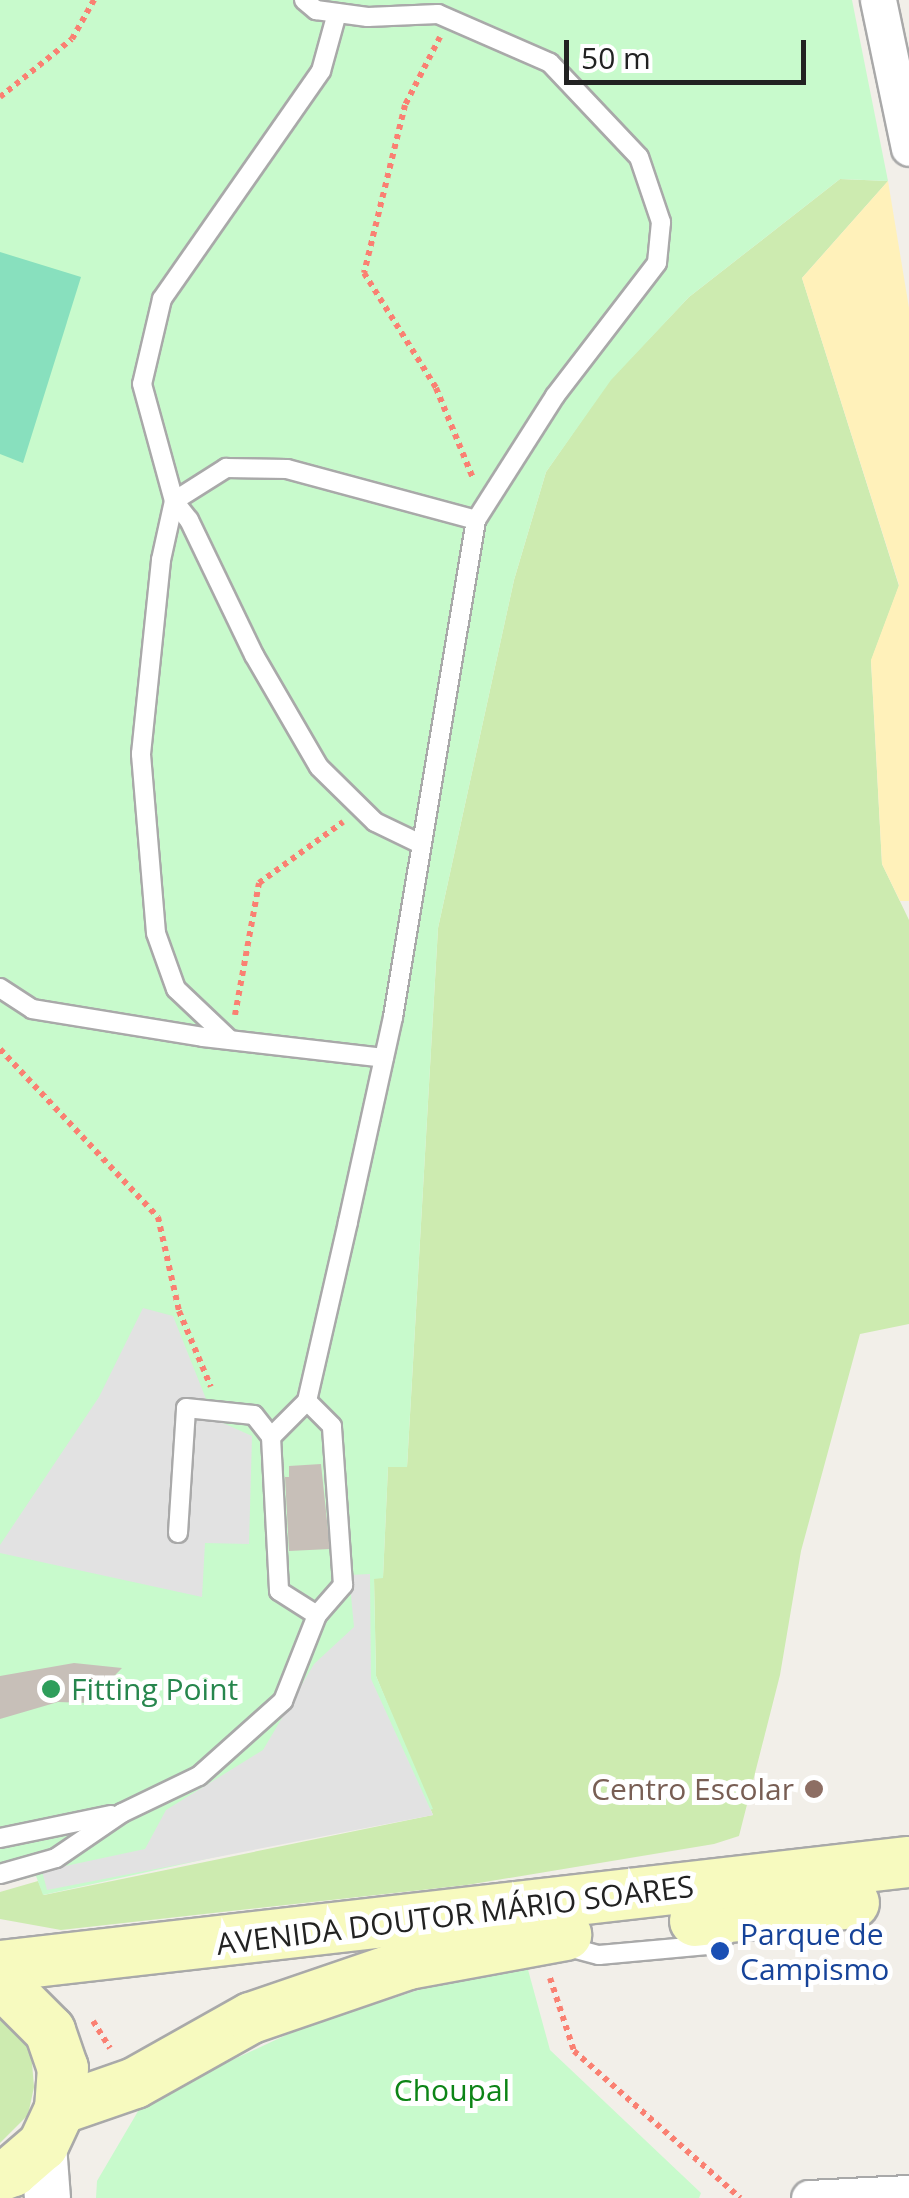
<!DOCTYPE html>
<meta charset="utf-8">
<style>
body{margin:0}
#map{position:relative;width:909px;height:2198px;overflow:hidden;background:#f2efe9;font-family:"Open Sans",sans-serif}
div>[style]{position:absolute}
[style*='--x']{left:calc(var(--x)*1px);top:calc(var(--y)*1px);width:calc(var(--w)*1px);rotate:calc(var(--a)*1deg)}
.grass>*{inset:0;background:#cdebb0}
.sand>*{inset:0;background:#fff1ba}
.park>*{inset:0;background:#c8facc}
.pitch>*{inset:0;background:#88e0be}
.parking>*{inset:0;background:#e2e2e2}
.building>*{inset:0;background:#c7bfb8}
.path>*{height:6px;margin-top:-3px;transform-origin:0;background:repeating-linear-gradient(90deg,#fa8072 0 5px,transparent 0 10px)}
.roads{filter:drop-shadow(2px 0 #a9a9a9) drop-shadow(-2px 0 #a9a9a9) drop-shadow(0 2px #a9a9a9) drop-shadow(0 -2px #a9a9a9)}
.service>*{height:18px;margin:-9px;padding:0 9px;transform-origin:9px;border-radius:9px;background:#fff}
.minor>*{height:35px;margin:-17.5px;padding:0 17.5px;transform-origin:17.5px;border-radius:17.5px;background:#fff}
.tertiary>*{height:45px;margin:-22.5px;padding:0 22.5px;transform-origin:22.5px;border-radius:22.5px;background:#fff}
.secondary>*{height:50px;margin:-25px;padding:0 25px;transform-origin:25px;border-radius:25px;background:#f7fabf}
.dots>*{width:28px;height:28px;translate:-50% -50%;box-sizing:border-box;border:5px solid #fff;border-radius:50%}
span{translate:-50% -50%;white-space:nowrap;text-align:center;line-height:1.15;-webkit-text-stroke:10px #fff;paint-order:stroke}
.leisure-label{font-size:30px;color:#27864d}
.left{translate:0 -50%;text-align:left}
.education-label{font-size:30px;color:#785e54}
.right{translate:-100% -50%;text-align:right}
.street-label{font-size:30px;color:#222}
.transit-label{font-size:30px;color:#164399}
.park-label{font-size:30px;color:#0c8416}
.scale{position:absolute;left:564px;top:40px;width:242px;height:45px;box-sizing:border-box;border:5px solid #222;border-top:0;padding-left:12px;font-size:30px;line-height:35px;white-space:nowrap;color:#222;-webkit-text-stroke:8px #fff;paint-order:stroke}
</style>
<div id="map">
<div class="grass">
<div style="clip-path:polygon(840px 179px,888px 181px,802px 278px,899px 586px,871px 661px,882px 864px,909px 920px,909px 1324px,860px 1334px,801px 1551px,780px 1675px,739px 1836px,714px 1844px,467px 1885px,313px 1902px,61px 1930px,0 1919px,0 1892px,38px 1881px,44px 1895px,433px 1815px,376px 1676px,374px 1578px,383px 1577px,388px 1466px,407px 1467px,438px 928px,514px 580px,546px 472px,610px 380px,689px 297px)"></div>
<div style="clip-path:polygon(0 2016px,31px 2051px,34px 2087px,28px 2115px,0 2143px)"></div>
</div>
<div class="sand">
<div style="clip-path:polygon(888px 181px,909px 308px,909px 901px,900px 901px,882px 864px,871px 660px,899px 585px,802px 278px)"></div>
</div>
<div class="park">
<div style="clip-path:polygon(0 0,852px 0,888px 181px,840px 179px,689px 297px,611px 380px,546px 472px,514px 580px,438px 928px,407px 1467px,388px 1467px,383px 1578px,374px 1579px,376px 1676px,433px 1809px,43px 1895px,36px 1876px,0 1885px)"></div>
<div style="clip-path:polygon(527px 1966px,550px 2050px,701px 2193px,699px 2198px,96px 2198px,97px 2181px,144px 2101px,299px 2029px,443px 1982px)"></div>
</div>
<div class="pitch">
<div style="clip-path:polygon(0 252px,81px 277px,23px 463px,0 454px)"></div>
</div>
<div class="parking">
<div style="clip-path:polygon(143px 1308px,173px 1316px,214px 1419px,252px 1436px,249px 1544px,205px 1543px,202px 1597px,0 1553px,0 1545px,99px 1397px)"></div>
<div style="clip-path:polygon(370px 1574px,371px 1679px,433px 1815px,47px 1890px,42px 1871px,145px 1849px,166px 1810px,263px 1750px,314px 1664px,354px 1627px,349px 1575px)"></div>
</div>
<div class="building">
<div style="clip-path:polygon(321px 1464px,330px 1549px,289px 1551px,285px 1477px,289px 1477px,289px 1466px)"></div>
<div style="clip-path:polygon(74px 1663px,122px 1668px,88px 1703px,58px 1702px,0 1719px,0 1676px)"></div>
</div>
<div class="path">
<div style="--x:440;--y:37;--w:76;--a:117.2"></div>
<div style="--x:405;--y:105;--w:173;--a:103.7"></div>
<div style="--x:364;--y:273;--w:136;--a:57.9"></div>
<div style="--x:436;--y:388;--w:97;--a:67.7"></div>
<div style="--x:0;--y:97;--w:92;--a:-38.9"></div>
<div style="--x:72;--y:39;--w:45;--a:-60.6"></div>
<div style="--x:235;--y:1015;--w:134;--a:-79.7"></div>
<div style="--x:259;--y:883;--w:104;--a:-36"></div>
<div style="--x:0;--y:1049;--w:231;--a:46.8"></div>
<div style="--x:158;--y:1217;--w:96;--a:77.4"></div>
<div style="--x:179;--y:1311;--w:82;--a:67.2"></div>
<div style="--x:550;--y:1978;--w:77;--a:71.8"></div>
<div style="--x:574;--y:2051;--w:222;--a:41.5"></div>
<div style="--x:93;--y:2021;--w:32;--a:58"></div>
</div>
<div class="roads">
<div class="service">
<div style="--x:304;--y:0;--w:16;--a:40"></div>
<div style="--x:316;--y:10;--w:52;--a:7.7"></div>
<div style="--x:368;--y:17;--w:70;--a:-2.5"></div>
<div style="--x:438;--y:14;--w:122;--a:23.6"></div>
<div style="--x:550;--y:63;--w:129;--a:46.6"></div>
<div style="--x:639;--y:157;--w:69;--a:71.3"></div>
<div style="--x:661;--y:222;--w:41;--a:95.6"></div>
<div style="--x:657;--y:263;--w:168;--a:127.5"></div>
<div style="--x:555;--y:396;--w:147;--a:122.5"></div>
<div style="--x:476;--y:520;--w:504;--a:99.48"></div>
<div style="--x:393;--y:1017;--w:210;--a:102.4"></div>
<div style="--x:348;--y:1222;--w:184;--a:102.9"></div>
<div style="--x:307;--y:1401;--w:51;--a:135"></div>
<div style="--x:271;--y:1437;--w:154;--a:87"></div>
<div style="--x:279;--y:1591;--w:45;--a:32.3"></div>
<div style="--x:337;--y:13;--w:60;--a:105.4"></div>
<div style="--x:321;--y:71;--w:278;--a:124.9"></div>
<div style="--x:162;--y:299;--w:87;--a:103.2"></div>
<div style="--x:142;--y:384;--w:121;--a:74.7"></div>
<div style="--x:174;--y:501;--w:24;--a:52"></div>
<div style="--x:189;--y:520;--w:150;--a:64.3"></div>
<div style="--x:254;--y:655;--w:129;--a:59.9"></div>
<div style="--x:319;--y:767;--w:78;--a:44.5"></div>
<div style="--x:375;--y:822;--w:51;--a:25.6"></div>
<div style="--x:0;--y:988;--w:38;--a:33"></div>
<div style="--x:32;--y:1009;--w:173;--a:9.3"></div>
<div style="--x:203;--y:1037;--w:182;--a:6.6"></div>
<div style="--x:230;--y:1040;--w:74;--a:-136.6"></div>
<div style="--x:176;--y:989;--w:59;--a:-109.7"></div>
<div style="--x:156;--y:933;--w:180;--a:-94.8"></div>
<div style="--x:141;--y:754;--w:195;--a:-84.1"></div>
<div style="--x:161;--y:560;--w:60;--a:-77.6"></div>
<div style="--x:174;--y:501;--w:62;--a:-32.4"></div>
<div style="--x:226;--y:468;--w:61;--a:0.9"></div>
<div style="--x:287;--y:469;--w:196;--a:15.1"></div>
<div style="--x:178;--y:1533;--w:125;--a:-86.3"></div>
<div style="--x:186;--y:1408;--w:68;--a:5.9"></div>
<div style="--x:254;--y:1415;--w:28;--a:52"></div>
<div style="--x:0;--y:1838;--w:113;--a:-11.7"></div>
<div style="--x:0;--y:1874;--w:58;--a:-15.9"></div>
<div style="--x:56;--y:1858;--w:80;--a:-34.3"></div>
<div style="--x:122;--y:1813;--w:85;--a:-25.7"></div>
<div style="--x:199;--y:1776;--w:113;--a:-41.8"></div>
<div style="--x:283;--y:1701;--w:92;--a:-68.4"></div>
<div style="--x:317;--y:1615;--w:40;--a:-49"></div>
<div style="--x:343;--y:1585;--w:159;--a:-94"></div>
<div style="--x:332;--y:1426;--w:35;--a:-135"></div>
<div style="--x:561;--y:1945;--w:39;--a:15"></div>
<div style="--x:599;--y:1955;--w:109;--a:-5.2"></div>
<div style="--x:708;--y:1945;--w:20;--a:-27"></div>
</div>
<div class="minor">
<div style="--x:878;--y:0;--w:151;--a:78.2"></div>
<div style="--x:809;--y:2198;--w:100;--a:-2.9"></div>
</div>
<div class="tertiary">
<div style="--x:43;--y:2145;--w:53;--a:85.7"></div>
</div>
<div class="secondary">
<div style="--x:695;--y:1921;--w:160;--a:-6.5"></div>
<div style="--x:0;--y:1966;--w:915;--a:-6.53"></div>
<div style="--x:0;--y:1981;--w:71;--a:45"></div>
<div style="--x:50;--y:2031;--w:39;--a:71"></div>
<div style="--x:63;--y:2068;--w:41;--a:94.2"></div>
<div style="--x:60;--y:2109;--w:40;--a:115"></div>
<div style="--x:43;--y:2145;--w:40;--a:139"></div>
<div style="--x:13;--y:2171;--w:14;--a:159"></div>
<div style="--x:60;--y:2109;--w:79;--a:-19.1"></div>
<div style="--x:135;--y:2083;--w:133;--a:-29.3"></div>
<div style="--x:251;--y:2018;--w:167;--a:-18.9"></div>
<div style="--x:409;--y:1964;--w:160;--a:-10.5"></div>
</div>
</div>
<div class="dots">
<div style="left:51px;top:1689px;background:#2e9e5b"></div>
<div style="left:814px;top:1789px;background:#8d6e63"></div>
<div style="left:720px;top:1951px;background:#1a4fb4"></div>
</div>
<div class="leisure-label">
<span class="left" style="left:71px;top:1689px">Fitting Point</span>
</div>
<div class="education-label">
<span class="right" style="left:794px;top:1789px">Centro Escolar</span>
</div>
<div class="street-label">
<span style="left:455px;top:1915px;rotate:-7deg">AVENIDA DOUTOR MÁRIO SOARES</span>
</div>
<div class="transit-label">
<span class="left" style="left:740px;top:1951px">Parque de<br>Campismo</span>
</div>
<div class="park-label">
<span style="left:452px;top:2090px">Choupal</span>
</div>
<div class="scale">50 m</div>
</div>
